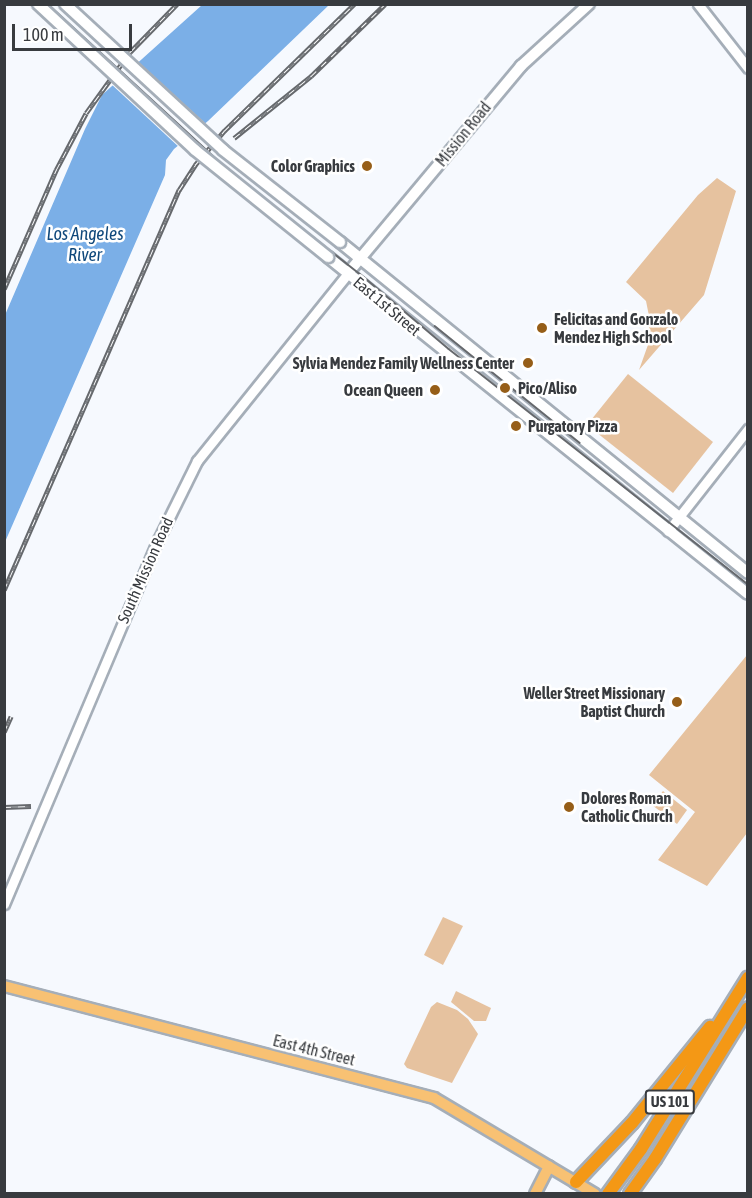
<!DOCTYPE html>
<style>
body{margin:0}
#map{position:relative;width:752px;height:1198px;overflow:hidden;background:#f6f9fe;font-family:"Asap Condensed",sans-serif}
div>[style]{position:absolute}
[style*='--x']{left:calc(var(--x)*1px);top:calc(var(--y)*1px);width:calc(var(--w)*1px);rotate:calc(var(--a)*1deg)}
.green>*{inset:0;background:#e6c29f}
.water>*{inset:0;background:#7bafe7}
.pier>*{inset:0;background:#f6f9fe}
.roads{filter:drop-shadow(2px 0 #a5aeb8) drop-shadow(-2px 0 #a5aeb8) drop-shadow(0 2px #a5aeb8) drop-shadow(0 -2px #a5aeb8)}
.tertiary>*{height:9px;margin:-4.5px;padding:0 4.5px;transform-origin:4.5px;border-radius:4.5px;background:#fff}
.secondary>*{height:10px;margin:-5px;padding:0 5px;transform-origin:5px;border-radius:5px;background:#fff}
.primary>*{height:10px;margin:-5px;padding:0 5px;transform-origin:5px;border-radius:5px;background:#f8c173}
.motorway>*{height:12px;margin:-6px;padding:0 6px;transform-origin:6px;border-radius:6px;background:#f49815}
.tram>*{height:1.5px;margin:-0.75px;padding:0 0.75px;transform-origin:0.75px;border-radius:0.75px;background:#66696d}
.rail>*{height:4.5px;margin-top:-2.25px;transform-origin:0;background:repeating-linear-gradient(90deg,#fff 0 7px,#66696d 0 14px);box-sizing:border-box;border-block:2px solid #66696d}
.bridges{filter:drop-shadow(2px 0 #a5aeb8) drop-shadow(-2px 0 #a5aeb8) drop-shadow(0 2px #a5aeb8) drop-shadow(0 -2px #a5aeb8)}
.secondary-bridge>*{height:10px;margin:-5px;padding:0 5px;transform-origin:5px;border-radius:5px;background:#fff}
.dots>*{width:16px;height:16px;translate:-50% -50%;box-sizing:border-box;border:3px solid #fff;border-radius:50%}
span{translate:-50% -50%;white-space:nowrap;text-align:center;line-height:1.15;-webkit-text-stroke:5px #fff;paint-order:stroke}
.shield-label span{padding:2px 4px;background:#fff;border:2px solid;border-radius:4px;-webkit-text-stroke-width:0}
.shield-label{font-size:15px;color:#383b3f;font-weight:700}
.street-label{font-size:16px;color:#383b3f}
.poi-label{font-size:16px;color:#383b3f;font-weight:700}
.right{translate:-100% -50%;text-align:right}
.left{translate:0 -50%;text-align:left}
.water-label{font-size:18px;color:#0f487b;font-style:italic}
.frame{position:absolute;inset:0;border:6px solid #383b3f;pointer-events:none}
.scale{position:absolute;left:12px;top:24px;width:120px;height:27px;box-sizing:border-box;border:3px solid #383b3f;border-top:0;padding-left:8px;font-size:18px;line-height:21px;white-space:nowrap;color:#383b3f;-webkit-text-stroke:4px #fff;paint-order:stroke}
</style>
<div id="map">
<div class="green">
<div style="clip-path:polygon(717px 178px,736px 191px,704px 295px,639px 370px,649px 342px,649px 316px,646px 301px,626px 282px,698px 195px)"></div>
<div style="clip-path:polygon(628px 374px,713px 442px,673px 493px,587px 425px)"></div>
<div style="clip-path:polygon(747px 655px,747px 833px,707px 886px,658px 860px,695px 812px,649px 775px)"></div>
<div style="clip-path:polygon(663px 791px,687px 810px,677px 824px,652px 805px)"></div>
<div style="clip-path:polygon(443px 917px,463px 926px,443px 965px,424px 955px)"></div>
<div style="clip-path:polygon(456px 991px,491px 1008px,486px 1021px,474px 1021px,451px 1002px)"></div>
<div style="clip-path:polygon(437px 1002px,457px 1010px,468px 1019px,478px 1034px,452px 1083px,407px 1068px,404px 1064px,431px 1007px)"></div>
</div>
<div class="water">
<div style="clip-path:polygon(202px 5px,329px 5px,208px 121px,174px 149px,166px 160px,165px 175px,5px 542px,5px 315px,85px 129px,102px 95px)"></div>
</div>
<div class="pier">
<div style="clip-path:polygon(136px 60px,207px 125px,180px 148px,110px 83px)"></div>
</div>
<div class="roads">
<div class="tertiary">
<div style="--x:698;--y:4;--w:81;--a:52"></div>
<div style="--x:668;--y:531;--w:130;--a:-51.9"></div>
<div style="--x:4;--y:904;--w:395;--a:-67.1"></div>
<div style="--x:158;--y:540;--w:88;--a:-63.7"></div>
<div style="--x:197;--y:461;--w:241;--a:-51.2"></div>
</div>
<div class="secondary">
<div style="--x:340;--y:242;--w:525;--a:39.05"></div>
<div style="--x:328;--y:257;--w:538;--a:38.74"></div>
<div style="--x:348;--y:273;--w:270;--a:-50.1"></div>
<div style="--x:521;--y:66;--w:92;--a:-42.4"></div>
</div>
<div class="primary">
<div style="--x:4;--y:986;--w:444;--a:14.6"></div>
<div style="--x:434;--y:1098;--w:187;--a:30.8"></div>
<div style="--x:535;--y:1194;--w:31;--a:-63"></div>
</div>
<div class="motorway">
<div style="--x:576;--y:1182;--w:81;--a:-46.5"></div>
<div style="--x:632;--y:1123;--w:124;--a:-50.9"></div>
<div style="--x:608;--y:1194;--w:56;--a:-53.7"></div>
<div style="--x:641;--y:1149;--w:202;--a:-58"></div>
<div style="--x:630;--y:1194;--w:43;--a:-54.5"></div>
<div style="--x:655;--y:1159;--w:177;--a:-58.4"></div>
</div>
</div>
<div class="tram">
<div style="--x:48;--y:4;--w:241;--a:42.6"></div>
<div style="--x:225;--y:167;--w:177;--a:38.4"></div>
<div style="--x:364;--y:277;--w:111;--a:40.3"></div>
<div style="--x:449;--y:349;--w:380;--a:38.2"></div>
<div style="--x:435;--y:326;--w:186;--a:38.9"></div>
</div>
<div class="rail">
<div style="--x:234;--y:138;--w:99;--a:-38.8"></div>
<div style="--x:311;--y:76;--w:103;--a:-44.2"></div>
<div style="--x:4;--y:289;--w:130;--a:-66.4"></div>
<div style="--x:56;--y:170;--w:64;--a:-62.2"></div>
<div style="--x:86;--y:113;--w:75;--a:-54.2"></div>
<div style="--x:130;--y:52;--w:67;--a:-45.6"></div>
<div style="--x:4;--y:590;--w:437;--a:-66.4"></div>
<div style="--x:179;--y:190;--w:30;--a:-57"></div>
<div style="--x:195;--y:165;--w:45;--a:-49.5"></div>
<div style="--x:224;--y:131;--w:182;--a:-44.3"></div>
<div style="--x:4;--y:732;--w:17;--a:-66"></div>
<div style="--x:4;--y:807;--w:27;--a:-2"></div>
</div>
<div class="bridges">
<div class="secondary-bridge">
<div style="--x:38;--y:4;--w:214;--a:42.9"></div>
<div style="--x:195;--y:150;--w:171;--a:38.8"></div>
<div style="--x:65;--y:4;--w:215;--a:42.7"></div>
<div style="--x:223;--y:150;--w:149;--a:38.2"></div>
</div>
</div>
<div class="dots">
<div style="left:367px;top:166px;background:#965e18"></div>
<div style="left:542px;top:328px;background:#965e18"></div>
<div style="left:528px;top:363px;background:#965e18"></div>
<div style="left:505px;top:388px;background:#965e18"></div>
<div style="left:435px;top:390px;background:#965e18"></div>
<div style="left:516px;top:426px;background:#965e18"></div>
<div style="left:677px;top:702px;background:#965e18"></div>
<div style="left:569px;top:807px;background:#965e18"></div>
</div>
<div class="shield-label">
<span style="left:670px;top:1102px">US 101</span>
</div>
<div class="street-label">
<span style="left:463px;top:134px;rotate:-51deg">Mission Road</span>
<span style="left:387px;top:306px;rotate:40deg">East 1st Street</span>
<span style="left:145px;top:570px;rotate:-66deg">South Mission Road</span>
<span style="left:314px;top:1050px;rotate:14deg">East 4th Street</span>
</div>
<div class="poi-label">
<span class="right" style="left:355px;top:166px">Color Graphics</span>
<span class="left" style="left:554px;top:328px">Felicitas and Gonzalo<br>Mendez High School</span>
<span class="right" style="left:514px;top:363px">Sylvia Mendez Family Wellness Center</span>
<span class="left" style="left:518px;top:388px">Pico/Aliso</span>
<span class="right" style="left:423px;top:390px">Ocean Queen</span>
<span class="left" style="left:528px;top:426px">Purgatory Pizza</span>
<span class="right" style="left:665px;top:702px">Weller Street Missionary<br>Baptist Church</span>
<span class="left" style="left:581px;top:807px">Dolores Roman<br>Catholic Church</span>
</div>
<div class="water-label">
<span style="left:85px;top:245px">Los Angeles<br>River</span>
</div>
<div class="frame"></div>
<div class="scale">100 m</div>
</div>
